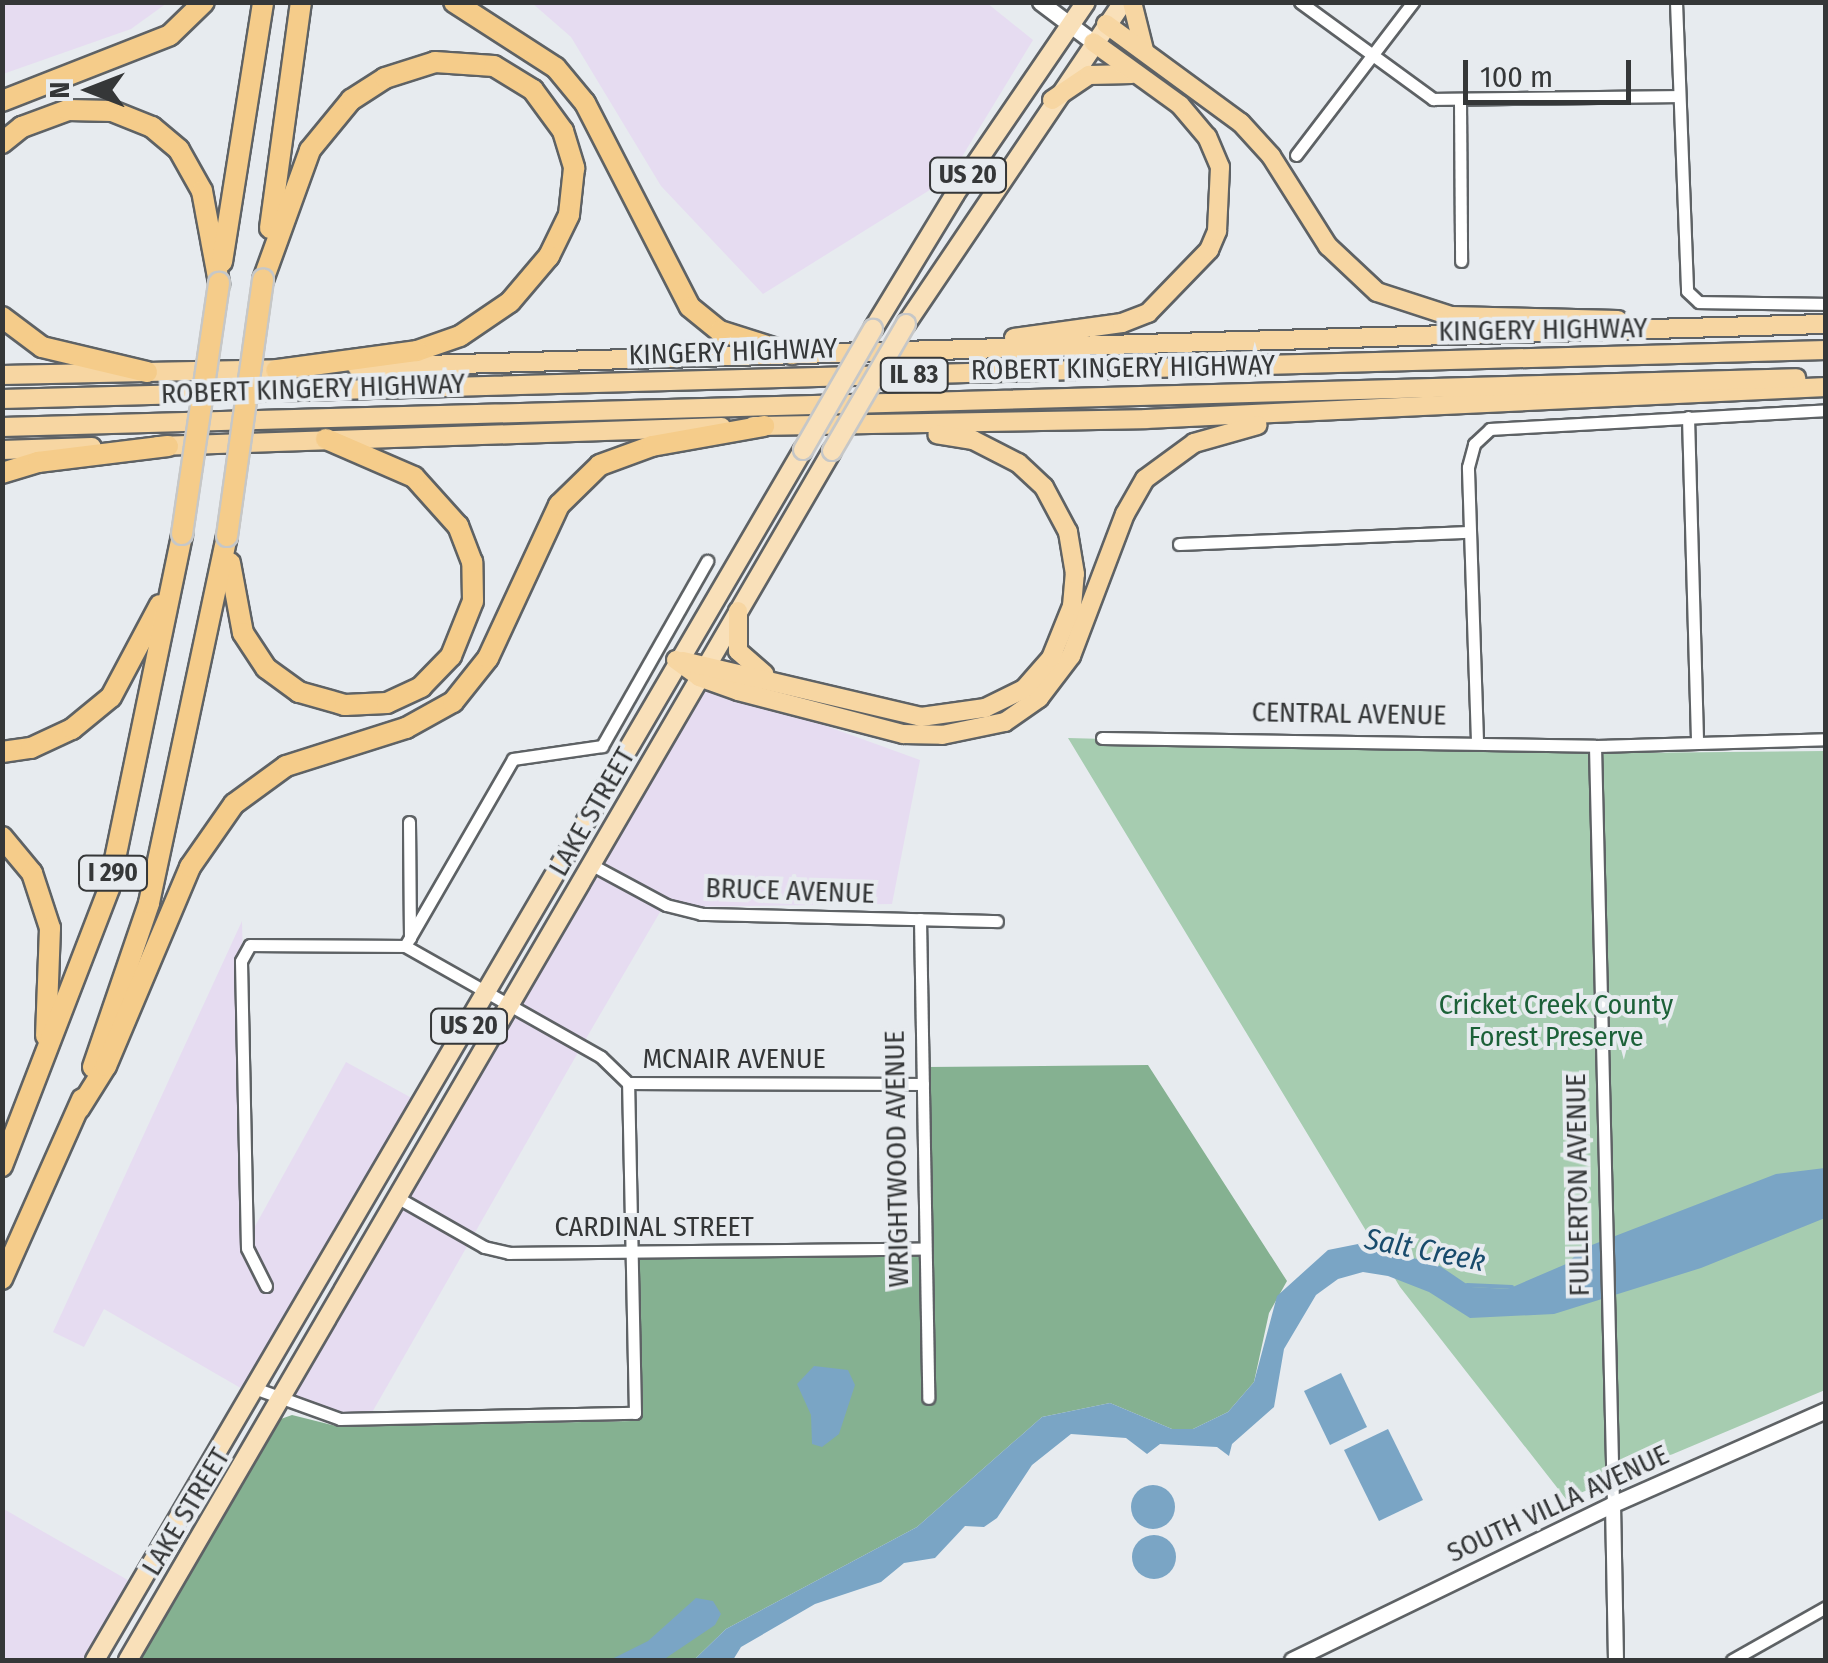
<!DOCTYPE html>
<style>
body{margin:0}
#map{position:relative;width:1828px;height:1663px;overflow:hidden;background:#e7ebef;font-family:"Fira Sans Condensed",sans-serif}
div>[style]{position:absolute}
[style*='--x']{left:calc(var(--x)*1px);top:calc(var(--y)*1px);width:calc(var(--w)*1px);rotate:calc(var(--a)*1deg)}
.commercial>*{inset:0;background:#e6dcf1}
.green>*{inset:0;background:#a6ccb0}
.forest>*{inset:0;background:#85b191}
.water>*{inset:0;background:#7aa5c5}
.round{border-radius:50%}
.stream>*{height:4px;margin:-2px;padding:0 2px;transform-origin:2px;border-radius:2px;background:#7aa5c5}
.roads{filter:drop-shadow(2px 0 #5e6265) drop-shadow(-2px 0 #5e6265) drop-shadow(0 2px #5e6265) drop-shadow(0 -2px #5e6265)}
.minor>*{height:11px;margin:-5.5px;padding:0 5.5px;transform-origin:5.5px;border-radius:5.5px;background:#fff}
.tertiary>*{height:14px;margin:-7px;padding:0 7px;transform-origin:7px;border-radius:7px;background:#fff}
.secondary>*{height:15px;margin:-7.5px;padding:0 7.5px;transform-origin:7.5px;border-radius:7.5px;background:#fff}
.primary>*{height:18px;margin:-9px;padding:0 9px;transform-origin:9px;border-radius:9px;background:#f9e0b9}
.trunk>*{height:18px;margin:-9px;padding:0 9px;transform-origin:9px;border-radius:9px;background:#f7d6a2}
.motorway>*{height:20px;margin:-10px;padding:0 10px;transform-origin:10px;border-radius:10px;background:#f5cc8a}
.bridges{filter:drop-shadow(2px 0 #c6c7c7) drop-shadow(-2px 0 #c6c7c7) drop-shadow(0 2px #c6c7c7) drop-shadow(0 -2px #c6c7c7)}
.primary-bridge>*{height:18px;margin:-9px;padding:0 9px;transform-origin:9px;border-radius:9px;background:#f9e0b9}
.motorway-bridge>*{height:20px;margin:-10px;padding:0 10px;transform-origin:10px;border-radius:10px;background:#f5cc8a}
span{translate:-50% -50%;white-space:nowrap;text-align:center;line-height:1.15;-webkit-text-stroke:8px #e7ebef;paint-order:stroke}
.shield-label span{padding:2px 8px;background:#e7ebef;border:2px solid;border-radius:8px;-webkit-text-stroke-width:0}
.shield-label{font-size:25px;color:#353738;font-weight:700}
.street-label{font-size:28px;color:#353738}
.park-label{font-size:28px;color:#1c6138}
.water-label{font-size:30px;color:#184b6c;font-style:italic}
.frame{position:absolute;inset:0;border:5px solid #353738;pointer-events:none}
.north{position:absolute;left:40px;top:40px;width:100px;height:100px;-webkit-text-stroke:8px #e7ebef;paint-order:stroke;rotate:270deg;font-size:28px;font-weight:700;line-height:40px;text-align:center;color:#353738}
.north::after{content:'';display:block;margin:auto;width:35px;height:45px;background:#353738;clip-path:polygon(50% 0,100% 100%,50% 72%,0 100%)}
.scale{position:absolute;left:1463px;top:60px;width:168px;height:45px;box-sizing:border-box;border:5px solid #353738;border-top:0;padding-left:12px;font-size:30px;line-height:35px;white-space:nowrap;color:#353738;-webkit-text-stroke:8px #e7ebef;paint-order:stroke}
</style>
<div id="map">
<div class="commercial">
<div style="clip-path:polygon(3px 2px,167px 2px,167px 3px,131px 29px,3px 74px)"></div>
<div style="clip-path:polygon(532px 3px,987px 3px,1033px 40px,949px 178px,763px 294px,661px 186px,571px 37px)"></div>
<div style="clip-path:polygon(702px 681px,920px 760px,892px 904px,663px 907px,584px 1042px,516px 1007px)"></div>
<div style="clip-path:polygon(242px 921px,249px 1237px,346px 1062px,419px 1102px,251px 1394px,104px 1309px,84px 1347px,53px 1332px)"></div>
<div style="clip-path:polygon(513px 1011px,580px 1049px,370px 1416px,341px 1416px,287px 1399px)"></div>
<div style="clip-path:polygon(2px 1508px,133px 1583px,88px 1660px,3px 1660px)"></div>
</div>
<div class="green">
<div style="clip-path:polygon(1068px 738px,1623px 753px,1825px 751px,1825px 1390px,1566px 1499px,1400px 1287px)"></div>
</div>
<div class="forest">
<div style="clip-path:polygon(1148px 1065px,1287px 1281px,1269px 1313px,1254px 1382px,1228px 1412px,1193px 1429px,1172px 1429px,1110px 1403px,1042px 1417px,917px 1527px,726px 1629px,694px 1660px,136px 1660px,278px 1420px,292px 1415px,340px 1427px,632px 1421px,643px 1406px,638px 1257px,907px 1255px,927px 1241px,932px 1222px,927px 1067px)"></div>
</div>
<div class="water">
<div style="clip-path:polygon(1825px 1168px,1825px 1218px,1701px 1268px,1554px 1314px,1470px 1318px,1429px 1292px,1388px 1276px,1363px 1272px,1338px 1279px,1316px 1295px,1284px 1349px,1274px 1407px,1232px 1444px,1229px 1456px,1217px 1447px,1160px 1444px,1147px 1454px,1126px 1438px,1071px 1434px,1032px 1465px,997px 1518px,984px 1527px,965px 1526px,935px 1558px,904px 1563px,881px 1582px,815px 1604px,741px 1647px,733px 1660px,694px 1660px,726px 1629px,917px 1527px,1042px 1417px,1110px 1403px,1172px 1429px,1193px 1429px,1228px 1412px,1254px 1382px,1277px 1296px,1328px 1250px,1363px 1243px,1440px 1266px,1471px 1287px,1508px 1289px,1566px 1264px,1584px 1248px,1776px 1174px)"></div>
<div style="clip-path:polygon(814px 1366px,848px 1370px,855px 1385px,839px 1434px,822px 1447px,812px 1444px,811px 1415px,797px 1384px)"></div>
<div style="clip-path:polygon(1341px 1373px,1367px 1427px,1330px 1445px,1304px 1391px)"></div>
<div style="clip-path:polygon(1388px 1429px,1423px 1500px,1379px 1521px,1344px 1450px)"></div>
<div class="round" style="left:1131px;top:1485px;width:44px;height:44px"></div>
<div class="round" style="left:1132px;top:1535px;width:44px;height:44px"></div>
<div style="clip-path:polygon(696px 1598px,713px 1601px,721px 1614px,715px 1625px,663px 1660px,610px 1660px,648px 1641px)"></div>
</div>
<div class="stream">
<div style="--x:1467;--y:1285;--w:45;--a:2.5"></div>
</div>
<div class="roads">
<div class="minor">
<div style="--x:1300;--y:2;--w:165;--a:36.1"></div>
<div style="--x:1433;--y:99;--w:245;--a:-0.7"></div>
<div style="--x:1676;--y:2;--w:289;--a:87.8"></div>
<div style="--x:1687;--y:291;--w:16;--a:43"></div>
<div style="--x:1699;--y:302;--w:127;--a:0.9"></div>
<div style="--x:1460;--y:101;--w:160;--a:89.6"></div>
<div style="--x:1296;--y:155;--w:193;--a:-52.6"></div>
<div style="--x:1688;--y:417;--w:326;--a:88.4"></div>
<div style="--x:1179;--y:544;--w:290;--a:-2.4"></div>
<div style="--x:1102;--y:738;--w:493;--a:0.9"></div>
<div style="--x:1595;--y:746;--w:231;--a:-1.7"></div>
<div style="--x:1477;--y:741;--w:274;--a:-91.9"></div>
<div style="--x:1468;--y:467;--w:24;--a:-75"></div>
<div style="--x:1474;--y:444;--w:22;--a:-43"></div>
<div style="--x:1490;--y:429;--w:337;--a:-3.2"></div>
<div style="--x:1595;--y:746;--w:758;--a:88.64"></div>
<div style="--x:409;--y:822;--w:116;--a:89.5"></div>
<div style="--x:592;--y:865;--w:84;--a:28.4"></div>
<div style="--x:666;--y:905;--w:36;--a:14"></div>
<div style="--x:701;--y:914;--w:296;--a:1.4"></div>
<div style="--x:920;--y:919;--w:479;--a:89"></div>
<div style="--x:405;--y:946;--w:216;--a:-60"></div>
<div style="--x:513;--y:759;--w:90;--a:-8.3"></div>
<div style="--x:602;--y:746;--w:213;--a:-60.4"></div>
<div style="--x:400;--y:1199;--w:97;--a:29.7"></div>
<div style="--x:484;--y:1247;--w:26;--a:13"></div>
<div style="--x:509;--y:1253;--w:413;--a:-0.6"></div>
<div style="--x:266;--y:1286;--w:42;--a:-116.6"></div>
<div style="--x:247;--y:1248;--w:287;--a:-91.2"></div>
<div style="--x:241;--y:961;--w:18;--a:-61"></div>
<div style="--x:250;--y:945;--w:155;--a:0.4"></div>
<div style="--x:405;--y:946;--w:225;--a:29.5"></div>
<div style="--x:601;--y:1057;--w:37;--a:44"></div>
<div style="--x:628;--y:1083;--w:295;--a:0.2"></div>
<div style="--x:257;--y:1389;--w:88;--a:19.9"></div>
<div style="--x:340;--y:1419;--w:295;--a:-1.2"></div>
<div style="--x:635;--y:1413;--w:330;--a:-91.2"></div>
<div style="--x:1732;--y:1660;--w:108;--a:-29.4"></div>
</div>
<div class="tertiary">
<div style="--x:1613;--y:1504;--w:156;--a:88.9"></div>
</div>
<div class="secondary">
<div style="--x:1040;--y:2;--w:66;--a:37"></div>
<div style="--x:1292;--y:1660;--w:357;--a:-25.9"></div>
<div style="--x:1613;--y:1504;--w:233;--a:-23.8"></div>
</div>
<div class="primary">
<div style="--x:906;--y:324;--w:388;--a:-56"></div>
<div style="--x:873;--y:329;--w:158;--a:-58.7"></div>
<div style="--x:955;--y:194;--w:232;--a:-55.7"></div>
<div style="--x:95;--y:1660;--w:1402;--a:-59.67"></div>
<div style="--x:128;--y:1660;--w:1399;--a:-59.79"></div>
</div>
<div class="trunk">
<div style="--x:1132;--y:2;--w:49;--a:76"></div>
<div style="--x:1106;--y:24;--w:167;--a:36.3"></div>
<div style="--x:1241;--y:123;--w:45;--a:47.7"></div>
<div style="--x:1271;--y:156;--w:107;--a:57.7"></div>
<div style="--x:1328;--y:246;--w:67;--a:43.2"></div>
<div style="--x:1377;--y:292;--w:78;--a:18"></div>
<div style="--x:1451;--y:316;--w:167;--a:1.4"></div>
<div style="--x:1052;--y:100;--w:45;--a:-34"></div>
<div style="--x:1089;--y:75;--w:43;--a:-1.3"></div>
<div style="--x:1014;--y:338;--w:109;--a:-7.9"></div>
<div style="--x:1122;--y:323;--w:28;--a:-21"></div>
<div style="--x:1148;--y:313;--w:88;--a:-45.9"></div>
<div style="--x:1209;--y:250;--w:21;--a:-67"></div>
<div style="--x:1217;--y:231;--w:64;--a:-87.3"></div>
<div style="--x:1220;--y:167;--w:33;--a:-113"></div>
<div style="--x:1207;--y:137;--w:42;--a:-130.2"></div>
<div style="--x:1180;--y:105;--w:107;--a:-144.1"></div>
<div style="--x:357;--y:367;--w:1470;--a:-1.68"></div>
<div style="--x:2;--y:375;--w:289;--a:-1.2"></div>
<div style="--x:2;--y:399;--w:1825;--a:-1.54"></div>
<div style="--x:753;--y:426;--w:393;--a:-1"></div>
<div style="--x:1146;--y:419;--w:681;--a:-2.69"></div>
<div style="--x:2;--y:427;--w:1795;--a:-1.56"></div>
<div style="--x:158;--y:446;--w:564;--a:-1.93"></div>
<div style="--x:2;--y:450;--w:90;--a:-1.9"></div>
<div style="--x:738;--y:611;--w:40;--a:90"></div>
<div style="--x:738;--y:651;--w:35;--a:41"></div>
<div style="--x:676;--y:660;--w:29;--a:36"></div>
<div style="--x:699;--y:677;--w:41;--a:19.7"></div>
<div style="--x:738;--y:691;--w:171;--a:14.6"></div>
<div style="--x:903;--y:734;--w:39;--a:1"></div>
<div style="--x:942;--y:735;--w:64;--a:-11.7"></div>
<div style="--x:1005;--y:722;--w:42;--a:-35.2"></div>
<div style="--x:1039;--y:698;--w:53;--a:-52.7"></div>
<div style="--x:1071;--y:656;--w:152;--a:-69.2"></div>
<div style="--x:1125;--y:514;--w:40;--a:-60.3"></div>
<div style="--x:1145;--y:479;--w:61;--a:-36.3"></div>
<div style="--x:1194;--y:443;--w:66;--a:-15.7"></div>
<div style="--x:683;--y:661;--w:244;--a:13.2"></div>
<div style="--x:921;--y:717;--w:65;--a:-8"></div>
<div style="--x:985;--y:708;--w:43;--a:-26"></div>
<div style="--x:1024;--y:689;--w:41;--a:-48.9"></div>
<div style="--x:1051;--y:658;--w:56;--a:-68"></div>
<div style="--x:1072;--y:606;--w:32;--a:-85"></div>
<div style="--x:1075;--y:574;--w:43;--a:-99.5"></div>
<div style="--x:1068;--y:532;--w:51;--a:-118.1"></div>
<div style="--x:1044;--y:487;--w:35;--a:-137"></div>
<div style="--x:1018;--y:463;--w:51;--a:-152.9"></div>
<div style="--x:973;--y:440;--w:36;--a:-171"></div>
</div>
<div class="motorway">
<div style="--x:454;--y:2;--w:121;--a:32.9"></div>
<div style="--x:556;--y:68;--w:45;--a:50.4"></div>
<div style="--x:585;--y:103;--w:229;--a:62.8"></div>
<div style="--x:690;--y:307;--w:38;--a:39"></div>
<div style="--x:720;--y:331;--w:76;--a:17.7"></div>
<div style="--x:2;--y:101;--w:180;--a:-21.4"></div>
<div style="--x:170;--y:35;--w:47;--a:-44.1"></div>
<div style="--x:2;--y:143;--w:26;--a:-39"></div>
<div style="--x:22;--y:127;--w:49;--a:-20.3"></div>
<div style="--x:68;--y:110;--w:44;--a:1.3"></div>
<div style="--x:112;--y:111;--w:43;--a:21.8"></div>
<div style="--x:152;--y:127;--w:35;--a:40"></div>
<div style="--x:179;--y:150;--w:47;--a:60.7"></div>
<div style="--x:202;--y:191;--w:94;--a:79.5"></div>
<div style="--x:270;--y:228;--w:228;--a:-82.2"></div>
<div style="--x:222;--y:262;--w:263;--a:-81"></div>
<div style="--x:263;--y:280;--w:138;--a:-70.1"></div>
<div style="--x:310;--y:150;--w:65;--a:-50.6"></div>
<div style="--x:351;--y:100;--w:40;--a:-32.9"></div>
<div style="--x:385;--y:78;--w:52;--a:-17.7"></div>
<div style="--x:435;--y:62;--w:59;--a:3.9"></div>
<div style="--x:494;--y:66;--w:46;--a:31.6"></div>
<div style="--x:533;--y:90;--w:51;--a:53.8"></div>
<div style="--x:563;--y:131;--w:39;--a:73"></div>
<div style="--x:574;--y:168;--w:47;--a:96.1"></div>
<div style="--x:569;--y:215;--w:46;--a:116"></div>
<div style="--x:549;--y:256;--w:60;--a:130.3"></div>
<div style="--x:510;--y:302;--w:60;--a:145.8"></div>
<div style="--x:460;--y:336;--w:46;--a:160.8"></div>
<div style="--x:417;--y:351;--w:142;--a:172.3"></div>
<div style="--x:2;--y:317;--w:50;--a:36.9"></div>
<div style="--x:42;--y:347;--w:108;--a:13.4"></div>
<div style="--x:2;--y:473;--w:38;--a:-17"></div>
<div style="--x:38;--y:462;--w:131;--a:-7"></div>
<div style="--x:230;--y:563;--w:71;--a:79.5"></div>
<div style="--x:243;--y:633;--w:42;--a:56.7"></div>
<div style="--x:266;--y:668;--w:41;--a:36"></div>
<div style="--x:299;--y:692;--w:48;--a:15.8"></div>
<div style="--x:345;--y:705;--w:42;--a:-2.7"></div>
<div style="--x:387;--y:703;--w:38;--a:-25"></div>
<div style="--x:421;--y:687;--w:43;--a:-45.9"></div>
<div style="--x:451;--y:656;--w:59;--a:-68.2"></div>
<div style="--x:473;--y:601;--w:39;--a:-91"></div>
<div style="--x:472;--y:562;--w:39;--a:-111"></div>
<div style="--x:458;--y:526;--w:66;--a:-131.9"></div>
<div style="--x:414;--y:477;--w:96;--a:-156.6"></div>
<div style="--x:2;--y:752;--w:29;--a:-8"></div>
<div style="--x:31;--y:748;--w:45;--a:-24.9"></div>
<div style="--x:72;--y:729;--w:50;--a:-39.4"></div>
<div style="--x:111;--y:697;--w:104;--a:-62"></div>
<div style="--x:2;--y:837;--w:47;--a:50.2"></div>
<div style="--x:32;--y:873;--w:58;--a:71.9"></div>
<div style="--x:50;--y:928;--w:108;--a:92.1"></div>
<div style="--x:93;--y:1067;--w:173;--a:-71.1"></div>
<div style="--x:149;--y:903;--w:375;--a:-78"></div>
<div style="--x:79;--y:1109;--w:51;--a:-57.9"></div>
<div style="--x:106;--y:1066;--w:216;--a:-67.1"></div>
<div style="--x:190;--y:867;--w:77;--a:-55.1"></div>
<div style="--x:234;--y:804;--w:64;--a:-36.2"></div>
<div style="--x:286;--y:766;--w:126;--a:-17.6"></div>
<div style="--x:406;--y:728;--w:54;--a:-29"></div>
<div style="--x:453;--y:702;--w:56;--a:-51.5"></div>
<div style="--x:488;--y:658;--w:169;--a:-65.1"></div>
<div style="--x:559;--y:505;--w:57;--a:-44.3"></div>
<div style="--x:600;--y:465;--w:55;--a:-20.1"></div>
<div style="--x:652;--y:446;--w:114;--a:-10.1"></div>
<div style="--x:2;--y:1166;--w:298;--a:-68.9"></div>
<div style="--x:109;--y:888;--w:361;--a:-78.3"></div>
<div style="--x:2;--y:1279;--w:197;--a:-66"></div>
</div>
</div>
<div class="bridges">
<div class="primary-bridge">
<div style="--x:803;--y:450;--w:140;--a:-60"></div>
<div style="--x:832;--y:451;--w:147;--a:-59.8"></div>
</div>
<div class="motorway-bridge">
<div style="--x:182;--y:534;--w:254;--a:-81.6"></div>
<div style="--x:227;--y:536;--w:259;--a:-82"></div>
</div>
</div>
<div class="shield-label">
<span style="left:968px;top:175px">US 20</span>
<span style="left:914px;top:375px">IL 83</span>
<span style="left:113px;top:873px">I 290</span>
<span style="left:469px;top:1026px">US 20</span>
</div>
<div class="street-label">
<span style="left:1543px;top:330px;rotate:-1deg">KINGERY HIGHWAY</span>
<span style="left:733px;top:352px;rotate:-2deg">KINGERY HIGHWAY</span>
<span style="left:1123px;top:368px;rotate:-1deg">ROBERT KINGERY HIGHWAY</span>
<span style="left:313px;top:389px;rotate:-2deg">ROBERT KINGERY HIGHWAY</span>
<span style="left:1349px;top:714px;rotate:1deg">CENTRAL AVENUE</span>
<span style="left:592px;top:812px;rotate:-60deg">LAKE STREET</span>
<span style="left:790px;top:891px;rotate:2deg">BRUCE AVENUE</span>
<span style="left:734px;top:1059px">MCNAIR AVENUE</span>
<span style="left:897px;top:1159px;rotate:-91deg">WRIGHTWOOD AVENUE</span>
<span style="left:1578px;top:1185px;rotate:-91deg">FULLERTON AVENUE</span>
<span style="left:654px;top:1227px">CARDINAL STREET</span>
<span style="left:1558px;top:1504px;rotate:-25deg">SOUTH VILLA AVENUE</span>
<span style="left:186px;top:1512px;rotate:-59deg">LAKE STREET</span>
</div>
<div class="park-label">
<span style="left:1556px;top:1021px">Cricket Creek County<br>Forest Preserve</span>
</div>
<div class="water-label">
<span style="left:1425px;top:1250px;rotate:11deg">Salt Creek</span>
</div>
<div class="frame"></div>
<div class="north">N</div>
<div class="scale">100 m</div>
</div>
